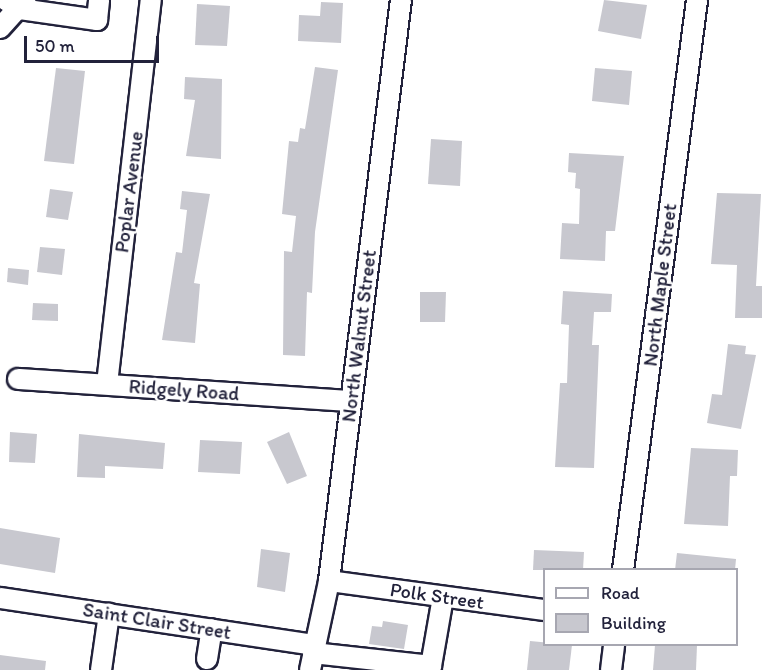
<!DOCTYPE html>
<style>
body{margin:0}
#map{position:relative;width:762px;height:670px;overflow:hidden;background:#fff;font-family:Itim,sans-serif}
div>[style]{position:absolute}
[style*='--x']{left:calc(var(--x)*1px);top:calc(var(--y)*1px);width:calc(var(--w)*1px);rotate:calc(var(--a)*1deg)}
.building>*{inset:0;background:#c8c8cf}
.roads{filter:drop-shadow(2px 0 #22223b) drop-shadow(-2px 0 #22223b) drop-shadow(0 2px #22223b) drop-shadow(0 -2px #22223b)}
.minor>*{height:20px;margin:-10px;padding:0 10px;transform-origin:10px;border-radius:10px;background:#fff}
span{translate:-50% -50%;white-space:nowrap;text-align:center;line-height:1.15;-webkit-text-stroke:5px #fff;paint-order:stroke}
.street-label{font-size:20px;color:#22223b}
.legend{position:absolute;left:543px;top:568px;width:195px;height:78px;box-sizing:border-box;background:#fff;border:2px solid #a7a7b1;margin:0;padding:8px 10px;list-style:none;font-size:18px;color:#22223b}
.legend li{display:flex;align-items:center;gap:12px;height:30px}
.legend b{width:30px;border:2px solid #a7a7b1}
.scale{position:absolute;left:24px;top:36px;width:135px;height:27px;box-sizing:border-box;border:3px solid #22223b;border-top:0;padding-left:8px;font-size:18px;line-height:21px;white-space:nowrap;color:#22223b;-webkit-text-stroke:4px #fff;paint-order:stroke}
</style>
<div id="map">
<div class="building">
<div style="clip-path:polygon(604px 0,647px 5px,641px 39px,598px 31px)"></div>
<div style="clip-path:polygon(321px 2px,343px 3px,341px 43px,298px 41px,299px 15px,320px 16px)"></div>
<div style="clip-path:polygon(197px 4px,230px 6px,227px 46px,195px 45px)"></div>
<div style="clip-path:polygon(315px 67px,338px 70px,315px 232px,312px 293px,307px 292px,305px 356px,283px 355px,284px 251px,292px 252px,296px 216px,282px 214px,289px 141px,298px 142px,300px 128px,305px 129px)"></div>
<div style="clip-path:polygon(56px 68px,85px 71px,74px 164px,44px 161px)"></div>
<div style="clip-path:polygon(595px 68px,632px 71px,629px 105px,592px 101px)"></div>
<div style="clip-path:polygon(185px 77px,222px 79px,221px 159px,186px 156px,195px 100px,184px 99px)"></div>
<div style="clip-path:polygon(431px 139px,462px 141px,460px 186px,428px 184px)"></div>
<div style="clip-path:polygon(569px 153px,624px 156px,615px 231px,606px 231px,605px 261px,560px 259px,562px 223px,579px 224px,580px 189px,575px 188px,576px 173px,568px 172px)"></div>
<div style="clip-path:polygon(50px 189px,73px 192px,68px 220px,46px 217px)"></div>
<div style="clip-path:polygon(182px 191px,210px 194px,194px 283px,200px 284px,195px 343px,162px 340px,176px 252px,182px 253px,187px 210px,180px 209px)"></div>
<div style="clip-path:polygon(717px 193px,761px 194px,756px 286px,762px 286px,762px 318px,735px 318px,737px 265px,711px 264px)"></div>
<div style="clip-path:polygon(40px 247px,65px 249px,62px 275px,37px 272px)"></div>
<div style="clip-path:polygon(8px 268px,29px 270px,28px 285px,7px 282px)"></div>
<div style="clip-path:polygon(563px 291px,612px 294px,611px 312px,594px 312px,592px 345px,599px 345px,594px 468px,555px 467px,560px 383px,567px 383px,569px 325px,561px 324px)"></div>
<div style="clip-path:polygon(420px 292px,446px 292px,445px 322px,420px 322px)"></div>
<div style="clip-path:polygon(33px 303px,58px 304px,58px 321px,32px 320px)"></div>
<div style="clip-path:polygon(728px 344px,746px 346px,745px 354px,756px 355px,741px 429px,707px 423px,712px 394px,722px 395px)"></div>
<div style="clip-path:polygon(10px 432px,37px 434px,35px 463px,9px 462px)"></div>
<div style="clip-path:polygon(289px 432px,307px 476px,287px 484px,267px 442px)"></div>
<div style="clip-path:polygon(79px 434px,165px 443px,163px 469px,105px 466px,105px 478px,77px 477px)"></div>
<div style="clip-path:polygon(200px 440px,242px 442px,240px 474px,198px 472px)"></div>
<div style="clip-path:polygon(691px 448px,738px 450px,737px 476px,730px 476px,728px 526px,684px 524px)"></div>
<div style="clip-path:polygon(0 528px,60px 538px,55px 573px,0 564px)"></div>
<div style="clip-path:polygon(261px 549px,290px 553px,285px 592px,257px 587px)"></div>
<div style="clip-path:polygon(534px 550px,584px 552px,583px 570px,533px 570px)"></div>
<div style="clip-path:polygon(677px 553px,736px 559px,735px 570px,675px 570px)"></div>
<div style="clip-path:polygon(383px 621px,408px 625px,404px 649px,369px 644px,372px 626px,382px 627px)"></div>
<div style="clip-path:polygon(530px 641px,572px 645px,569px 670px,527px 670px)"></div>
<div style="clip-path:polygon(655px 645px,697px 645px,696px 670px,653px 670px)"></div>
<div style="clip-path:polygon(0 655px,46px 661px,45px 670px,0 670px)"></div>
</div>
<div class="roads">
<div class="minor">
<div style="--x:6;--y:0;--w:17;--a:33"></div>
<div style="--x:20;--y:9;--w:78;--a:8.1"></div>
<div style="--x:97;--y:20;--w:20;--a:-84"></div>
<div style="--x:0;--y:28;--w:38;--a:-48"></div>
<div style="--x:18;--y:379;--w:333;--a:3.8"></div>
<div style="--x:107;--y:384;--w:387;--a:-83.5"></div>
<div style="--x:623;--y:570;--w:575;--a:-82.6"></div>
<div style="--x:329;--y:581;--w:217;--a:7.7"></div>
<div style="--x:0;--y:598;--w:317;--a:8.5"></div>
<div style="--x:313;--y:653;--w:119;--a:6.3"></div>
<div style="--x:431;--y:666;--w:70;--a:-80.1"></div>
<div style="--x:207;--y:659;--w:30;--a:-81"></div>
<div style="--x:101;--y:670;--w:57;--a:-81.9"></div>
<div style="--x:310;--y:670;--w:91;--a:-77.9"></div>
<div style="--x:329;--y:581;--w:585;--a:-82.94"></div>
<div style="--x:611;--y:670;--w:26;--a:-83"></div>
</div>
</div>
<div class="street-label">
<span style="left:129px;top:192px;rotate:-83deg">Poplar Avenue</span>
<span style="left:660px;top:285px;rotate:-83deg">North Maple Street</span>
<span style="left:359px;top:336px;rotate:-83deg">North Walnut Street</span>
<span style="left:184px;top:390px;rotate:4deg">Ridgely Road</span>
<span style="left:437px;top:596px;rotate:8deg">Polk Street</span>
<span style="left:157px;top:621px;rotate:9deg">Saint Clair Street</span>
</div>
<ul class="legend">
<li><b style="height:8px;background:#fff"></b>Road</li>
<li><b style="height:16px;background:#c8c8cf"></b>Building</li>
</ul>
<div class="scale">50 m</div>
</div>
